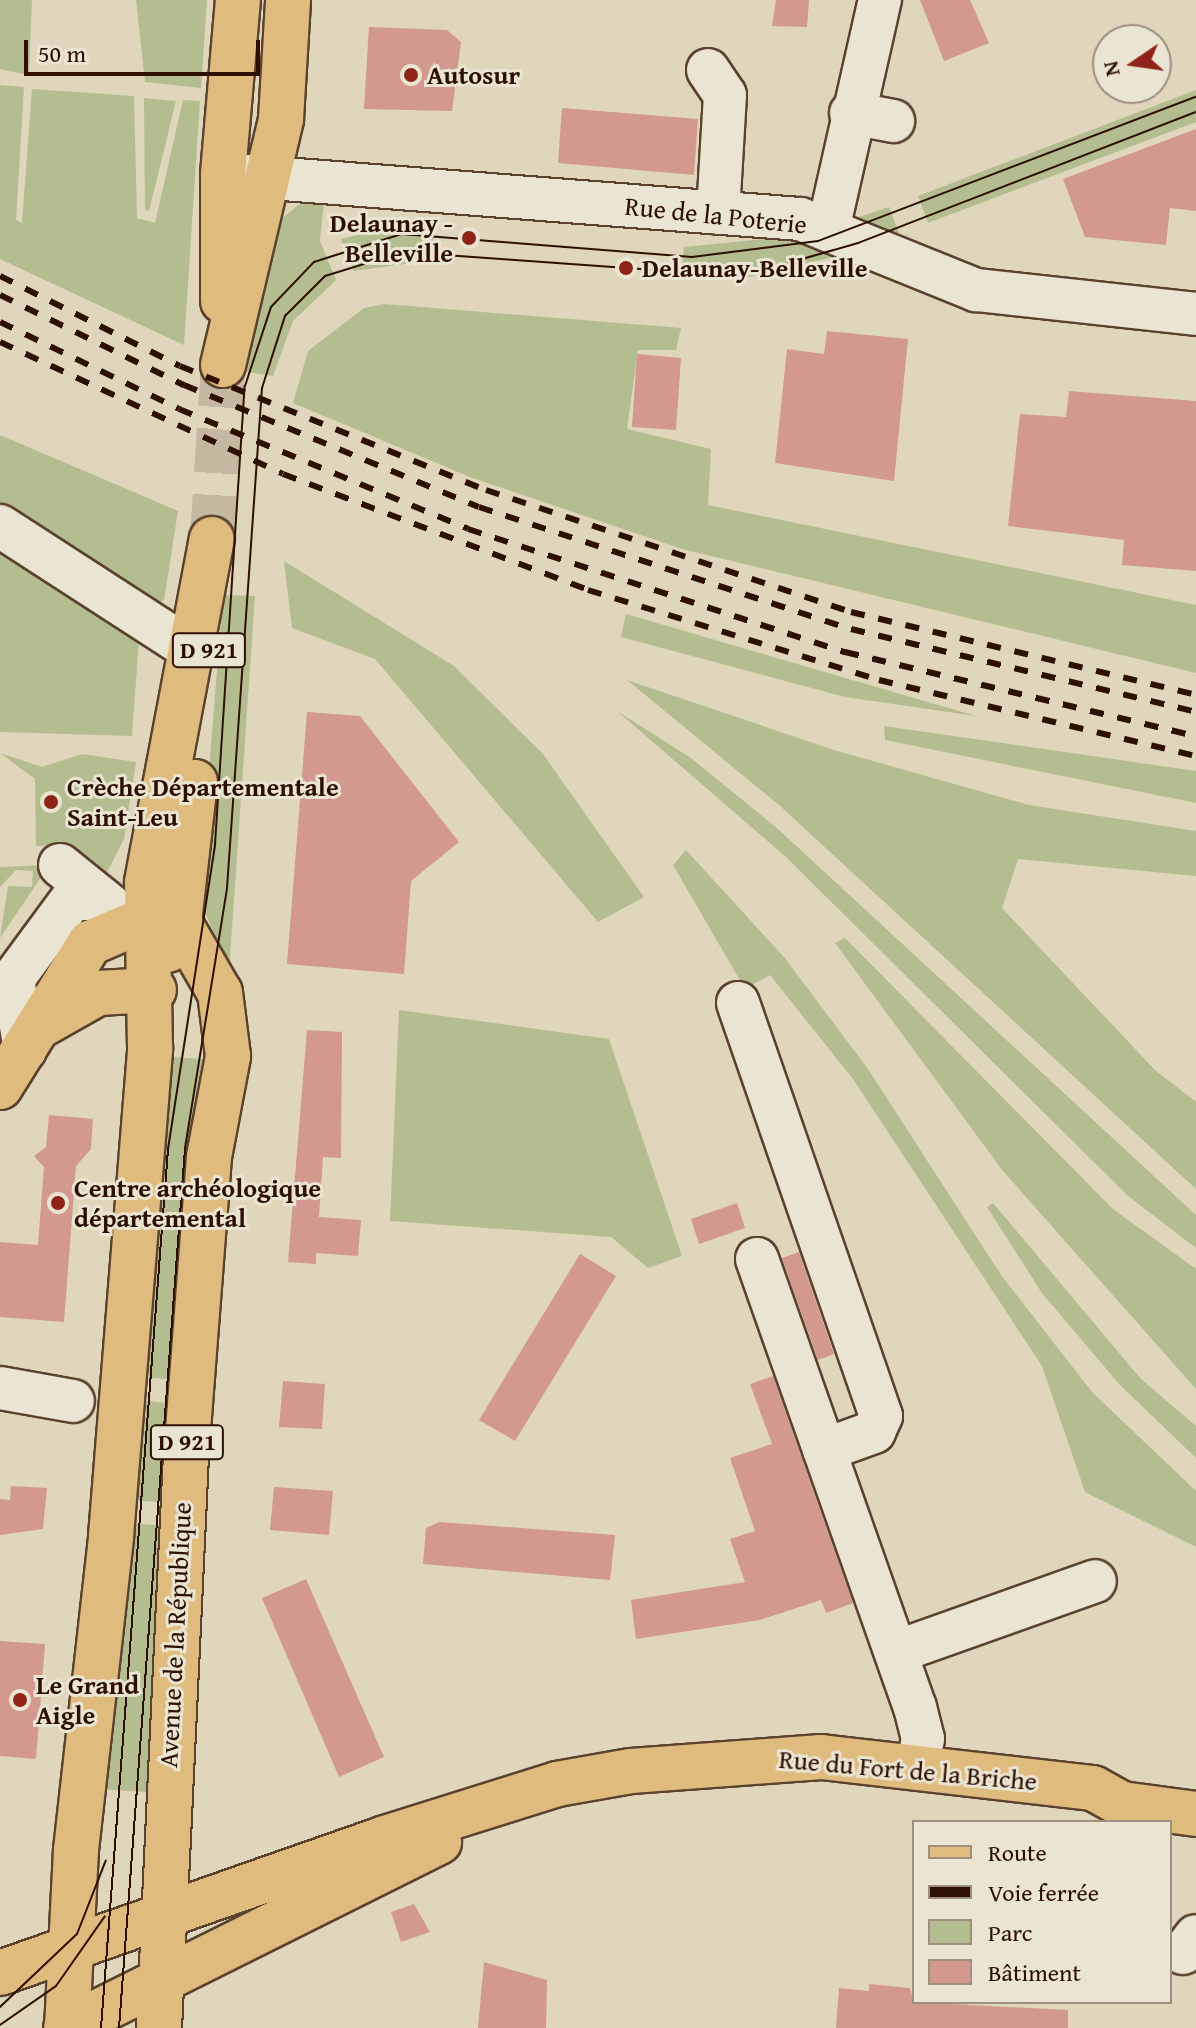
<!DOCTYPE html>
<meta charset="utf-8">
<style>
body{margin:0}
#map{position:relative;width:1196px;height:2028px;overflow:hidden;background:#dfd6bc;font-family:"Gentium Book Plus",serif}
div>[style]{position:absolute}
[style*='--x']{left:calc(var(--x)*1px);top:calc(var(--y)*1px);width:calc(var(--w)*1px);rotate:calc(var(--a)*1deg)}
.green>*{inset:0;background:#b4bd8f}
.building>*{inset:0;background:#d3998e}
.major-tunnel>*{height:44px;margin-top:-22px;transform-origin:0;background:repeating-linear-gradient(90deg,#c4b8a0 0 44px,transparent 0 66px)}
.roads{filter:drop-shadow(2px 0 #5a422f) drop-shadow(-2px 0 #5a422f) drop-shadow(0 2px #5a422f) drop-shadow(0 -2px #5a422f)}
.minor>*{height:42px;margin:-21px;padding:0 21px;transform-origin:21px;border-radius:21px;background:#eae4d3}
.major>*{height:44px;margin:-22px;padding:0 22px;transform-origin:22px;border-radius:22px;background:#e0bb7e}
.tram>*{height:2px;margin:-1px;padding:0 1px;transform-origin:1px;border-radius:1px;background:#2d1000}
.rail>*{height:6px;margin-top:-3px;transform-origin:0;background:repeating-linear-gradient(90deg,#2d1000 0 14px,transparent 0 28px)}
.dots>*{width:22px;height:22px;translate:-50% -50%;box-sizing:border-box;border:4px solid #eae4d3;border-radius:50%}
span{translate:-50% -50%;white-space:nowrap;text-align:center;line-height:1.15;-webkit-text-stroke:6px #eae4d3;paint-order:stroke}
.shield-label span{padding:2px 6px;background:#eae4d3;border:2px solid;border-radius:6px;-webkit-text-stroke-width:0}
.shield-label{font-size:24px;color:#2d1000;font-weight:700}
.poi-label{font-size:26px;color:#2d1000;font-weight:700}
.left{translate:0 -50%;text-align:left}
.right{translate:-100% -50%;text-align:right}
.street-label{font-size:26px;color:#2d1000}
.legend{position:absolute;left:912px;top:1820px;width:260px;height:184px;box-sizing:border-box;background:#eae4d3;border:2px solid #9e8f7f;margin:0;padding:10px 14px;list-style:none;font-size:24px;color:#2d1000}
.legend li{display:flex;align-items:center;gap:16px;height:40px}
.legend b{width:40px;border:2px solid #9e8f7f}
.north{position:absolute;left:1092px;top:24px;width:80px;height:80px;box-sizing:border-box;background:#eae4d3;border:2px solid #9e8f7f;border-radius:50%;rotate:257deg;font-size:22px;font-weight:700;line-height:32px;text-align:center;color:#2d1000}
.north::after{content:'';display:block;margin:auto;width:28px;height:36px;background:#8f2418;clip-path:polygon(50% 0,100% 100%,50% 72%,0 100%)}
.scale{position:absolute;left:24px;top:40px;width:236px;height:36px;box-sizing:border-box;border:4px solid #2d1000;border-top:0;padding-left:10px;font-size:24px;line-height:28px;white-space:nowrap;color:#2d1000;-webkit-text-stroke:6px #eae4d3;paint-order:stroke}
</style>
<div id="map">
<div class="green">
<div style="clip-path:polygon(0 0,32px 0,29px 75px,0 69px)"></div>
<div style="clip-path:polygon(136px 0,207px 0,201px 88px,145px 82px)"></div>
<div style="clip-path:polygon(0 85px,24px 87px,16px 220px,22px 223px,32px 89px,134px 96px,137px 218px,155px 223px,183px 100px,200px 101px,184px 345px,0 259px)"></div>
<div style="clip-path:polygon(1196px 90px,1196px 122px,928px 223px,918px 196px)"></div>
<div style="clip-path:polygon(144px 98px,176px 101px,149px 211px,145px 210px)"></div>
<div style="clip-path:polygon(324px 201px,320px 241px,336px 280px,293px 321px,273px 376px,238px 371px,278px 222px,298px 205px)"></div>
<div style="clip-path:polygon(889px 207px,899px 233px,887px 238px,856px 218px)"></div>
<div style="clip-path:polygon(390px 227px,433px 229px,433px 260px,354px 271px,341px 239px)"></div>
<div style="clip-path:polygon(795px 236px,846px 254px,745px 278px,681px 278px,684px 247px)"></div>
<div style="clip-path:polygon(384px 304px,681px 328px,676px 350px,638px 350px,627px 429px,711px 449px,708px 505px,1196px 605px,1196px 673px,682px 549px,470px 477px,293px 403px,308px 351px,364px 308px)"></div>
<div style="clip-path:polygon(0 435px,178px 511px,164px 600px,141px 613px,132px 736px,0 732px)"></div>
<div style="clip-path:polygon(284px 561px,454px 666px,543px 754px,644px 897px,598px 922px,375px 659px,292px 628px)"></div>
<div style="clip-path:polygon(223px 595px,255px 596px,229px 971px,199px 897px)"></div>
<div style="clip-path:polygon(626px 614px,976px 716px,845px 697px,621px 637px)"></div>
<div style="clip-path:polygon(627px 680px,834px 750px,1029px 805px,1196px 831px,1196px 876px,1018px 859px,1002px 908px,1155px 1070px,1196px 1102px,1196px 1189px,779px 805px)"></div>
<div style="clip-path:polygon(617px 711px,691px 758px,778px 829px,1196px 1215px,1196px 1248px,1128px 1196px,786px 857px)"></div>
<div style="clip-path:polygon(884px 726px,1196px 771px,1196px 803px,885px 740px)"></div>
<div style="clip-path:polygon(0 753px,42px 767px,82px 754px,136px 762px,124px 839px,104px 878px,67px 856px,73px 844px,36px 846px,35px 779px)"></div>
<div style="clip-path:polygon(686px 850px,784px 957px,868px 1069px,1001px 1275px,1092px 1392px,1196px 1491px,1196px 1547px,1085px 1492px,1042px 1366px,853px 1079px,770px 975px,745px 989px,673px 865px)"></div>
<div style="clip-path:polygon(47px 865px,46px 870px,0 938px,8px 886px,32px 887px,33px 871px,16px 870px,0 887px,0 867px)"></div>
<div style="clip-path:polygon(845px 938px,1113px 1209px,1196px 1269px,1196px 1389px,1003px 1171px,835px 943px)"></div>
<div style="clip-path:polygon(399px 1010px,609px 1039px,682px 1256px,648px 1268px,611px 1237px,390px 1221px)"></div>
<div style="clip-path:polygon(163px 1056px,214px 1060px,179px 1380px,140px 1377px)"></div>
<div style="clip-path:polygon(993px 1203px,1141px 1379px,1196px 1426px,1196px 1458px,1119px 1384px,1042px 1293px,987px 1207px)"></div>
<div style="clip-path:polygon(138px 1400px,177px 1404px,170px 1503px,131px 1500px)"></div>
<div style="clip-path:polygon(130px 1523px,168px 1526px,149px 1792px,97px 1789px,120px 1659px)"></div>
</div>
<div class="building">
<div style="clip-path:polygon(776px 0,809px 0,807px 27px,772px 26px)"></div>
<div style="clip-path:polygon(920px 0,970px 0,989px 43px,944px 61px)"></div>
<div style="clip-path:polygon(369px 27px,447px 30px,461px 42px,452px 111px,364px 109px)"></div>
<div style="clip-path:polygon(562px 108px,698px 119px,694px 175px,558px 163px)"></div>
<div style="clip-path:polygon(1196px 129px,1196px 211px,1170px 208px,1166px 245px,1085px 237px,1063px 179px)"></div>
<div style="clip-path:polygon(827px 331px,908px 339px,894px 481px,775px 463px,787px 349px,824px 354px)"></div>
<div style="clip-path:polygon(637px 354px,681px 358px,676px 430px,632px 427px)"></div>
<div style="clip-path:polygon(1069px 391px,1196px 401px,1196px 571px,1122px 565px,1124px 540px,1008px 526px,1020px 414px,1066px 417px)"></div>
<div style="clip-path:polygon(307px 712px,360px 716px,459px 842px,411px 881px,404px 974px,287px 964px)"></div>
<div style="clip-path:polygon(307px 1030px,342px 1032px,341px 1158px,323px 1157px,319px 1217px,361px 1220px,358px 1256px,316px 1253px,316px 1264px,288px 1262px)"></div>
<div style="clip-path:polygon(49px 1115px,93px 1119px,91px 1149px,76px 1166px,64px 1322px,0 1317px,0 1242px,38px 1245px,44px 1167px,34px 1156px,46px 1147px)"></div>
<div style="clip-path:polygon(737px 1203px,745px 1228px,699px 1244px,691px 1219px)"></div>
<div style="clip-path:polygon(799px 1252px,834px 1354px,818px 1360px,782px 1258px)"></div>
<div style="clip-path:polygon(580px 1254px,616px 1276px,515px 1441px,479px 1420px)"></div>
<div style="clip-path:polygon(773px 1376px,853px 1603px,826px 1613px,821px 1600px,760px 1620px,636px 1639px,631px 1600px,745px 1582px,730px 1539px,755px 1531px,730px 1458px,772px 1444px,750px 1384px)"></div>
<div style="clip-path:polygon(283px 1381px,325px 1384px,322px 1429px,279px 1427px)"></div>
<div style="clip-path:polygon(11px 1486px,47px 1488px,43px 1529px,0 1535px,0 1499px,10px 1500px)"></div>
<div style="clip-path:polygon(274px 1487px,333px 1491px,329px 1535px,270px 1530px)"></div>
<div style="clip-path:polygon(439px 1522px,615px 1535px,610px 1580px,423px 1564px,426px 1528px)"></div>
<div style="clip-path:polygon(306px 1579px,384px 1757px,339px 1777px,262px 1598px)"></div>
<div style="clip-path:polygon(0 1641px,45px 1644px,36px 1759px,0 1756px)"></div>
<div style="clip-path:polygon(414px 1904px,430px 1932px,401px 1942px,391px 1912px)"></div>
<div style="clip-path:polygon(484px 1962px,547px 1980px,546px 2028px,478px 2028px)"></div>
<div style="clip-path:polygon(869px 1984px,910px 1988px,914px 2002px,1068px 2010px,1068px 2028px,836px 2028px,839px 1988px,869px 1991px)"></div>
</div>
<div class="major-tunnel">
<div style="--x:212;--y:539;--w:174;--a:-86.4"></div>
</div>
<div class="roads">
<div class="minor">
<div style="--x:708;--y:70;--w:30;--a:56"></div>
<div style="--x:725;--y:95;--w:118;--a:93.4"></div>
<div style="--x:851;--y:113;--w:43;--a:10.8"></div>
<div style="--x:232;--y:175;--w:570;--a:4.43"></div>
<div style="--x:800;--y:219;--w:190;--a:22"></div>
<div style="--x:976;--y:290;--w:221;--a:6.2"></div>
<div style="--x:828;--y:230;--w:236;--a:-77.3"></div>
<div style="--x:0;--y:526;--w:223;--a:32.9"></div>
<div style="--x:60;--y:865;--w:64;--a:38.7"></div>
<div style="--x:738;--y:1003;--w:437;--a:70.9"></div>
<div style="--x:881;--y:1416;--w:17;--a:114"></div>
<div style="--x:874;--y:1432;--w:53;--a:160.2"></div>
<div style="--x:25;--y:1050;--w:72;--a:-99.6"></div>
<div style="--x:13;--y:979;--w:99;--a:-53.6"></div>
<div style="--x:72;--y:899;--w:30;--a:0"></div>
<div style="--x:757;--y:1259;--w:475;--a:70.6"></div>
<div style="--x:915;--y:1707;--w:33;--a:76"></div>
<div style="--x:923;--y:1739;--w:30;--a:102"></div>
<div style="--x:0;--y:1388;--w:74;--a:10.1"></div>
<div style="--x:896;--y:1652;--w:211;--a:-19.6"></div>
<div style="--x:1183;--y:1953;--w:21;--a:-53"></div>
</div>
<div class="major">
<div style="--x:223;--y:301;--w:127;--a:-90"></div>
<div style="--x:223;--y:174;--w:175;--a:-85.1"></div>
<div style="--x:223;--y:365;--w:253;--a:-76.7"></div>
<div style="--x:281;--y:119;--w:119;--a:-86.6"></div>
<div style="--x:168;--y:950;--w:30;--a:-69"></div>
<div style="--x:179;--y:922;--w:141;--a:-83.5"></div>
<div style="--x:43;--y:1024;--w:63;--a:-29.4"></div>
<div style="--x:98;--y:993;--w:56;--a:-3.1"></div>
<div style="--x:0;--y:1087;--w:170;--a:-58"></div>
<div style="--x:90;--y:943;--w:59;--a:-23.1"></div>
<div style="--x:144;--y:920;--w:28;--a:2"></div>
<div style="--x:0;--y:1973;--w:405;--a:-19.3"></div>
<div style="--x:382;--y:1839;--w:183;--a:-17.4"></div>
<div style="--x:557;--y:1784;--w:75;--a:-10"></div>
<div style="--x:631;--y:1771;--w:191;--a:-4.2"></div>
<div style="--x:821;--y:1757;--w:274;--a:6.5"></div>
<div style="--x:1093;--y:1788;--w:33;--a:29"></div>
<div style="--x:1122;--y:1804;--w:75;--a:7.7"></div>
<div style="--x:66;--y:2028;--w:417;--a:-26.5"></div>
<div style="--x:67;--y:2028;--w:178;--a:-87.1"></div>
<div style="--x:76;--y:1850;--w:316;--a:-83.6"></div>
<div style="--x:111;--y:1536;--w:490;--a:-85.4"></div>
<div style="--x:150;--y:1048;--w:166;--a:-91"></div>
<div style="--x:147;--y:882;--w:349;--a:-79.3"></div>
<div style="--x:159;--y:2028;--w:573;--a:-87.3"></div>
<div style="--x:186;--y:1456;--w:300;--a:-85.6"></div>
<div style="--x:209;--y:1157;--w:103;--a:-79.3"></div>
<div style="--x:228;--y:1056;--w:64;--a:-97.2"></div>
<div style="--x:220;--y:993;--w:82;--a:-120"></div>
</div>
</div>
<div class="tram">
<div style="--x:0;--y:2007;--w:106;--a:-43.5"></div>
<div style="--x:77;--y:1934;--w:79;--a:-68.6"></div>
<div style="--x:0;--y:2025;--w:68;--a:-34.9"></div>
<div style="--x:56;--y:1986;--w:85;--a:-55"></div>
<div style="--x:101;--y:2028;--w:882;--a:-85.64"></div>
<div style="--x:168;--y:1149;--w:309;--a:-81.2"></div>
<div style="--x:215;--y:844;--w:459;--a:-86.3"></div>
<div style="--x:245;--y:386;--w:83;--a:-71.8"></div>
<div style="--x:271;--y:307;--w:62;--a:-46.3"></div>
<div style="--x:314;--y:262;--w:91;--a:-17.8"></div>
<div style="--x:401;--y:234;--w:292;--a:4.5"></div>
<div style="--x:692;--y:257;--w:127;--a:-7.2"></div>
<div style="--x:818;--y:241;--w:404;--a:-20.9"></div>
<div style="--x:119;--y:2028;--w:882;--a:-85.71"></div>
<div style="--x:185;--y:1148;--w:263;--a:-80.8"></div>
<div style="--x:227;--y:888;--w:501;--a:-86"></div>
<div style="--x:262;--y:388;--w:76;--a:-72.3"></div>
<div style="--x:285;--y:316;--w:57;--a:-45"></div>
<div style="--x:325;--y:276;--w:82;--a:-17.1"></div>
<div style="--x:403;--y:252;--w:291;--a:4.1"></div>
<div style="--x:693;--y:273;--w:67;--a:-1.7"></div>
<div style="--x:760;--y:271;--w:102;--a:-15.9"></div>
<div style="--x:858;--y:243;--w:362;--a:-21.2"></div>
</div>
<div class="rail">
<div style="--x:0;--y:276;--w:201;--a:26.6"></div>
<div style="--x:180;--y:366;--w:330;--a:22.1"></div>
<div style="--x:486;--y:490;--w:385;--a:18.5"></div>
<div style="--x:851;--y:612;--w:355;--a:13.5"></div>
<div style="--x:0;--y:295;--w:205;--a:26.1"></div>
<div style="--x:184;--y:385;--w:319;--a:22.5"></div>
<div style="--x:479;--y:507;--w:391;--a:18.2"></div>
<div style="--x:851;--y:629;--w:355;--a:13.5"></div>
<div style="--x:0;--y:322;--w:199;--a:25.9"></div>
<div style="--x:179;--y:409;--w:313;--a:22.5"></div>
<div style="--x:468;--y:529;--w:397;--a:18.1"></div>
<div style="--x:845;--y:652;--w:361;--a:13.5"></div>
<div style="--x:0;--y:342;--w:312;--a:25"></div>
<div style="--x:283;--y:474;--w:326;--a:20.8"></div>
<div style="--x:588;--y:590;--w:305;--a:17.2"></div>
<div style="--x:879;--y:680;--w:326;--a:13.5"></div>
</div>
<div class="dots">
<div style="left:411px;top:75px;background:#8f2418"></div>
<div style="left:469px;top:238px;background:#8f2418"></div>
<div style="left:626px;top:268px;background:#8f2418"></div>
<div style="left:51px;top:802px;background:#8f2418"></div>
<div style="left:58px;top:1203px;background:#8f2418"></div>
<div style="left:20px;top:1700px;background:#8f2418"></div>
</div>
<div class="shield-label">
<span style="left:209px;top:650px">D 921</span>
<span style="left:187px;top:1442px">D 921</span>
</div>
<div class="poi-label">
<span class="left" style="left:427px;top:75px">Autosur</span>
<span class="right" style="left:453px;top:238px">Delaunay -<br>Belleville</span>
<span class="left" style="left:642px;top:268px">Delaunay-Belleville</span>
<span class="left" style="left:67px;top:802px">Crèche Départementale<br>Saint-Leu</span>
<span class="left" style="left:74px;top:1203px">Centre archéologique<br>départemental</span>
<span class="left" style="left:36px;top:1700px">Le Grand<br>Aigle</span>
</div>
<div class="street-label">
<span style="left:716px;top:215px;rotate:6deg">Rue de la Poterie</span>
<span style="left:175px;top:1635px;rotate:-87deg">Avenue de la République</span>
<span style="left:908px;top:1770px;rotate:5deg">Rue du Fort de la Briche</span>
</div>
<ul class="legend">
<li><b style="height:10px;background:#e0bb7e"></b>Route</li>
<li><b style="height:10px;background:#2d1000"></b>Voie ferrée</li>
<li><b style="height:22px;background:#b4bd8f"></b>Parc</li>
<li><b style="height:22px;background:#d3998e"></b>Bâtiment</li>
</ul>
<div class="north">N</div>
<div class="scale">50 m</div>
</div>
